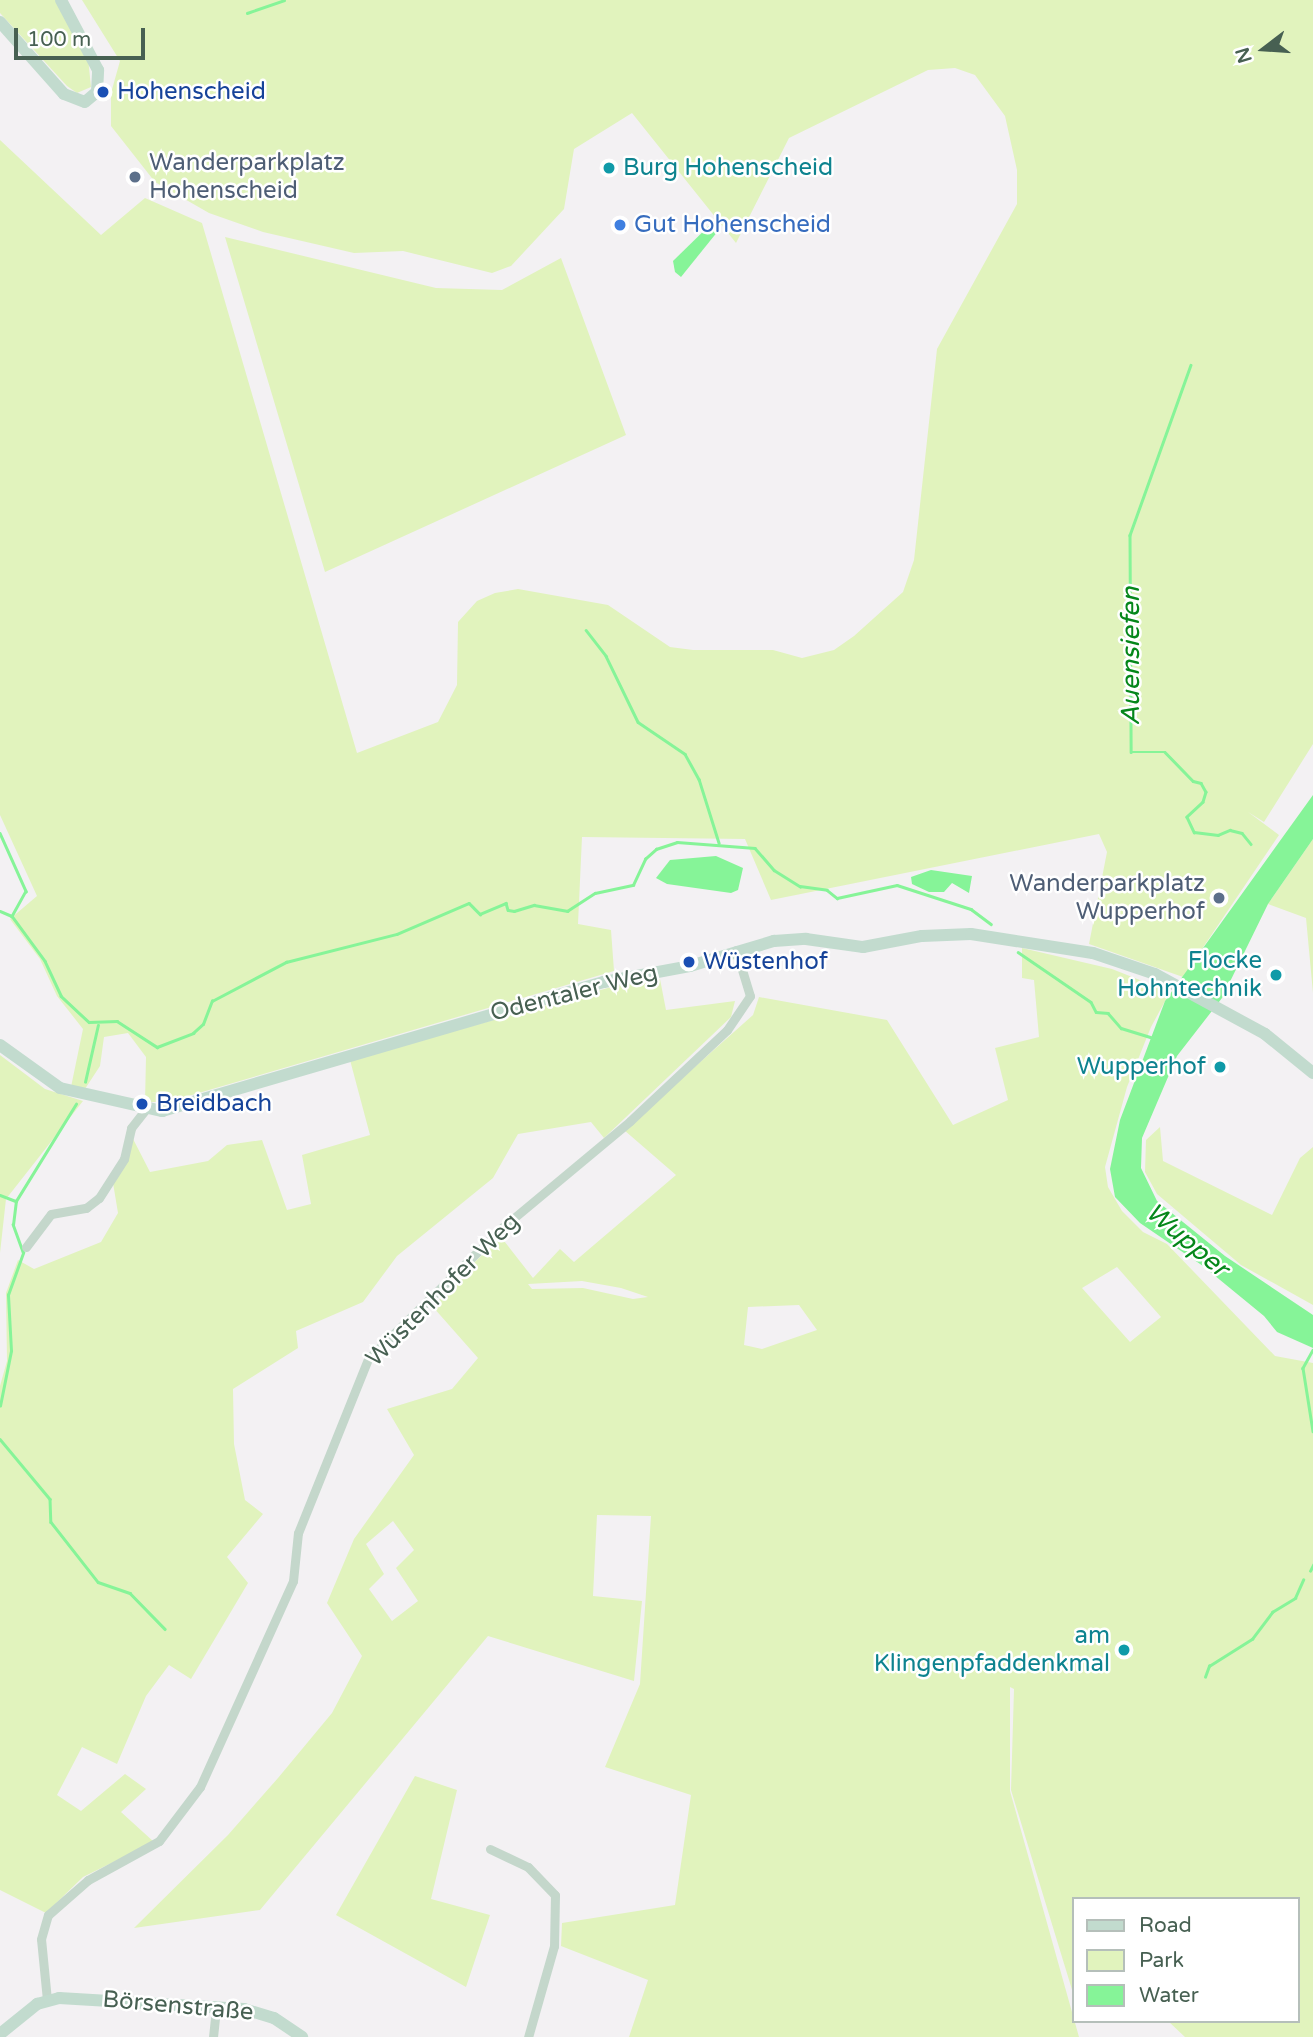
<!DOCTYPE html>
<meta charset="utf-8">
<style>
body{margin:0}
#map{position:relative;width:1313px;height:2037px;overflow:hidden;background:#f3f1f3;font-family:"Varela Round",sans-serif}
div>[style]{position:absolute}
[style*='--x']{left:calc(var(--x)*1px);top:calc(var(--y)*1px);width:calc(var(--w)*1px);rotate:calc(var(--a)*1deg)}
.green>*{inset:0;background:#e1f3bd}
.water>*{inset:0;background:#86f498}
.stream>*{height:2.5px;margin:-1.25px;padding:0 1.25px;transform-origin:1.25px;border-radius:1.25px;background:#86f498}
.street>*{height:9px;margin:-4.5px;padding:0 4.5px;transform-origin:4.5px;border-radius:4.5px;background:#c4d7cb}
.secondary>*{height:12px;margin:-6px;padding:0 6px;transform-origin:6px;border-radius:6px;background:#c2dbce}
.dots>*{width:19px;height:19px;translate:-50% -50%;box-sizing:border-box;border:4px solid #fff;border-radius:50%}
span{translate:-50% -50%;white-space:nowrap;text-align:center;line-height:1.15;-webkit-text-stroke:5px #fff;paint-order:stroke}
.transit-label{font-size:24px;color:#164399}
.left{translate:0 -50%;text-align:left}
.service-label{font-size:24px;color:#4e5e75}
.right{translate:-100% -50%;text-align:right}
.culture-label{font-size:24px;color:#0d838f}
.shop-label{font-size:24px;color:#366cbe}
.street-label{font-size:24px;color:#476052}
.water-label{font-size:26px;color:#05871a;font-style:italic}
.legend{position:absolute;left:1072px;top:1897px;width:228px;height:126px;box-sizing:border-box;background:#fff;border:2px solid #b5bfba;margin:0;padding:9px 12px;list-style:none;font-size:21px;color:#476052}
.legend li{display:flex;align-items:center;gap:14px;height:35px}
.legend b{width:35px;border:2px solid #b5bfba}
.north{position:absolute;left:1229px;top:14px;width:70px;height:70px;-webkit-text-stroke:5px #fff;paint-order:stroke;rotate:253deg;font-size:19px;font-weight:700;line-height:28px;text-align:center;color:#476052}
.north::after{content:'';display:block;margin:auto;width:24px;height:32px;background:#476052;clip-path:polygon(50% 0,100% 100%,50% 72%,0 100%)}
.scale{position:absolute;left:14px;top:28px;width:131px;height:32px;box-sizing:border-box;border:4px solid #476052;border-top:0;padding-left:9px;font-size:21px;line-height:24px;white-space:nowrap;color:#476052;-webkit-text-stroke:5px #fff;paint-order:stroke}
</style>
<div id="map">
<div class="green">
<div style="clip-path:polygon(0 0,55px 0,88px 58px,91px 87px,77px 93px,67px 86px,0 13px)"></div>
<div style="clip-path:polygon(82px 0,1313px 0,1313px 744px,1264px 822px,1248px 812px,1279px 835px,1183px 977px,1089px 944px,1107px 852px,1099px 834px,771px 900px,745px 839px,582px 837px,578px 924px,611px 930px,614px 971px,168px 1102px,145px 1102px,146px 1057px,128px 1033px,104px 1037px,100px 1066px,83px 1092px,71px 1087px,83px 1029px,57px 996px,40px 959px,10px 919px,37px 896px,0 815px,0 140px,101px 235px,145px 198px,202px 223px,357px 753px,438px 722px,457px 685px,458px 622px,477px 601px,495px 593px,518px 589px,608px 605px,670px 647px,693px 650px,773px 650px,802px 658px,834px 650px,854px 636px,903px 592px,914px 560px,937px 349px,1017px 204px,1017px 170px,1005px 116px,975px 75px,955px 68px,928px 70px,789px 138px,736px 243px,632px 113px,574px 149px,564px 209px,511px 266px,492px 273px,403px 251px,354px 253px,263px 232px,209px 213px,155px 182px,111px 126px,111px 93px,120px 61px)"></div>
<div style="clip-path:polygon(225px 237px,436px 288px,502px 290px,561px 258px,626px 435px,325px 572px)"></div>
<div style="clip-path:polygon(1313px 839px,1313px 993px,1306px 918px,1268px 904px)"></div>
<div style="clip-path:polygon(evenodd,1022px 948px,1112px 969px,1170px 992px,1151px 1027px,1127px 1087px,1105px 1167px,1108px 1187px,1122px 1211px,1143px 1232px,1167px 1244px,1275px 1356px,1313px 1363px,1313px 2037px,1185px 2037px,1168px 2021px,1297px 2021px,1297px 1899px,1073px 1899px,1073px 1993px,1011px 1790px,1014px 1689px,1010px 1687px,1010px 1791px,1079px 2037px,629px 2037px,648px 1980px,561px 1946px,562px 1923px,675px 1905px,691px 1795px,605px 1767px,640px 1684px,651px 1516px,597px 1515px,593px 1596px,642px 1601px,634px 1681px,488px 1636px,260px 1910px,134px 1928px,228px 1835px,278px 1778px,332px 1713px,362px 1656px,327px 1603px,354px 1539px,414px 1455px,387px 1409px,452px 1389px,478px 1358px,433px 1307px,457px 1279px,501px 1237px,533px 1278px,560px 1249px,574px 1262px,676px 1175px,624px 1130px,753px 1015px,759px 997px,887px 1020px,953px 1125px,1008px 1100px,995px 1048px,1039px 1037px,1034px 980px,1022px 978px,1022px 948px,1117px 1267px,1161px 1317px,1130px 1342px,1082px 1288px,1117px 1267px,1022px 948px,582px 1281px,621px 1288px,648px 1297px,633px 1299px,583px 1288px,532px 1289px,528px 1284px,582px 1281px,1022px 948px,799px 1305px,817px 1330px,762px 1349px,744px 1345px,748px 1307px,799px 1305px,1022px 948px,393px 1521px,414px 1550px,396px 1568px,418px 1601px,392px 1621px,369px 1589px,384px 1574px,366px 1544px,393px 1521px)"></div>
<div style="clip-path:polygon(660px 979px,666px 1010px,735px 1001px,731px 1017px,604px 1138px,591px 1122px,518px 1134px,493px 1178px,397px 1256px,363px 1302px,296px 1331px,298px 1348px,233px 1389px,234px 1444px,245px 1500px,263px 1514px,227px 1557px,248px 1583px,191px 1679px,169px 1665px,146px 1696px,117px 1764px,82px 1747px,57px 1795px,81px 1811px,125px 1774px,146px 1789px,121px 1812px,154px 1842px,83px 1877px,46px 1913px,0 1890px,0 1386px,7px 1361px,6px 1293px,18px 1260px,34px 1269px,101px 1242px,118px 1213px,112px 1177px,131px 1135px,150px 1172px,208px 1161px,227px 1145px,262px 1140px,287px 1210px,311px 1204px,302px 1155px,370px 1135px,350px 1060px,615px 986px)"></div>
<div style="clip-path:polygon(0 1055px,45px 1089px,83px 1101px,6px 1199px,0 1253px)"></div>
<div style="clip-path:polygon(1160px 1127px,1163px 1161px,1272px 1215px,1300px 1158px,1313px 1147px,1313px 1305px,1241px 1265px,1157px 1194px,1145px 1172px,1146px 1140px)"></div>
<div style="clip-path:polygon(415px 1776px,457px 1790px,431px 1899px,490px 1915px,466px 1987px,336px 1915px)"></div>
</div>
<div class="water">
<div style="clip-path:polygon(718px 217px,718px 231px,681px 277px,675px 272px,673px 261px)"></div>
<div style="clip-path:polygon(1313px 795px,1313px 839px,1268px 904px,1222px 998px,1177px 1056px,1142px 1138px,1141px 1168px,1157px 1201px,1225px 1256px,1313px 1315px,1313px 1348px,1277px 1332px,1264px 1316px,1203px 1266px,1140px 1223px,1115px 1197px,1110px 1169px,1120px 1120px,1165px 1001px)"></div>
<div style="clip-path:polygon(716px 856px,743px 868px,738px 890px,731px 893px,667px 884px,656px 878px,670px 860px)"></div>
<div style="clip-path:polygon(931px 870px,972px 876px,969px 893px,952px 883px,944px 892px,929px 892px,912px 884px,911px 877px)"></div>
</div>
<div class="stream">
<div style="--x:247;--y:13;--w:39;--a:-19"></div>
<div style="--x:1191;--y:365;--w:181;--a:109.7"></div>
<div style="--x:1130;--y:535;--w:217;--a:89.7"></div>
<div style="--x:1131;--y:752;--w:34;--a:0"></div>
<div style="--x:1165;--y:752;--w:40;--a:46"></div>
<div style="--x:1193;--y:781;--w:8;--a:14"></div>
<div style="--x:1201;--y:783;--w:10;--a:61"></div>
<div style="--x:1206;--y:792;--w:10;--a:107"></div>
<div style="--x:1203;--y:802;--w:22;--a:137"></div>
<div style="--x:1187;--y:817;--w:17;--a:65"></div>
<div style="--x:1194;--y:832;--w:24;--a:7"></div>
<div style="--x:1218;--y:835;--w:13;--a:-23"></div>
<div style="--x:1230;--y:830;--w:12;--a:14"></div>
<div style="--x:1242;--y:833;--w:14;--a:51"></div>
<div style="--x:586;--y:630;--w:33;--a:52"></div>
<div style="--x:606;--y:656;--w:73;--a:64.1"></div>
<div style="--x:638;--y:722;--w:57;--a:34.2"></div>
<div style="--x:685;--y:754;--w:29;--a:61"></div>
<div style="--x:699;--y:779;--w:67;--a:72.6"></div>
<div style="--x:0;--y:833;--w:64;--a:65.9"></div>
<div style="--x:26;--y:891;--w:29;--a:119"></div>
<div style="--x:12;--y:916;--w:56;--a:53.7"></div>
<div style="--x:45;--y:961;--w:38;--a:65"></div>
<div style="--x:61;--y:996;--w:38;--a:43"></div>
<div style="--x:89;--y:1022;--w:28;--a:-2"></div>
<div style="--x:117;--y:1021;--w:48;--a:33"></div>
<div style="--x:157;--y:1047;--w:39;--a:-21"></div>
<div style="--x:193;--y:1033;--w:13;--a:-42"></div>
<div style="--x:203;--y:1024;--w:25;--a:-69"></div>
<div style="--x:212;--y:1001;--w:84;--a:-27.8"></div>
<div style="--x:286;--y:962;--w:114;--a:-14.2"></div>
<div style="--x:397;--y:934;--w:78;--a:-23.3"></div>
<div style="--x:469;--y:903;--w:16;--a:45"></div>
<div style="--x:480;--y:914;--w:28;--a:-23"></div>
<div style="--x:506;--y:903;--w:7;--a:74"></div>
<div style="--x:508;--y:910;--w:6;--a:9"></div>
<div style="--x:514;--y:911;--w:21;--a:-17"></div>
<div style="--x:534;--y:905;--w:34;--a:10"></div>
<div style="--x:567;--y:911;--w:33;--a:-33"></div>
<div style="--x:595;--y:893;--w:39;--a:-12"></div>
<div style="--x:633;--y:885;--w:29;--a:-65"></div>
<div style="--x:645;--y:859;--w:15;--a:-42"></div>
<div style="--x:656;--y:849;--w:22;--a:-18"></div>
<div style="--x:677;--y:842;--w:78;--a:4.4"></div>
<div style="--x:755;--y:848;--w:29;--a:49"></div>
<div style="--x:774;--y:870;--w:31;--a:32"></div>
<div style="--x:800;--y:886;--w:27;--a:8"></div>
<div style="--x:827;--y:890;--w:13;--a:39"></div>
<div style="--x:837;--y:898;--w:61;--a:-12.2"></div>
<div style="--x:897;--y:885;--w:78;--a:18"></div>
<div style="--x:971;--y:909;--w:25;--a:37"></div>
<div style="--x:0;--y:911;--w:13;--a:23"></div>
<div style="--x:1018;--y:952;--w:88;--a:34.4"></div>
<div style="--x:1091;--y:1002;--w:11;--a:63"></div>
<div style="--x:1096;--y:1012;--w:12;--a:5"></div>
<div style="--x:1108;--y:1013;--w:20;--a:49"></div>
<div style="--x:1121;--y:1028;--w:31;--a:17"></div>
<div style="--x:85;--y:1082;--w:58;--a:-77.2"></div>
<div style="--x:0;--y:1195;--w:17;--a:21"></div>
<div style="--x:1313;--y:1350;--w:21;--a:119"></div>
<div style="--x:1303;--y:1368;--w:64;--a:81"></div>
<div style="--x:0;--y:1406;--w:56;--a:-78.7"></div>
<div style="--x:11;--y:1351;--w:56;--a:-93.1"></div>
<div style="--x:8;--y:1295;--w:45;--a:-70.3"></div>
<div style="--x:23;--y:1253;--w:30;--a:-110"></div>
<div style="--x:13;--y:1225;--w:24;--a:-83"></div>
<div style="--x:16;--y:1201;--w:114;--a:-58.3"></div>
<div style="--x:0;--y:1439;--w:78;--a:50.2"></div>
<div style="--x:50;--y:1499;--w:23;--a:88"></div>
<div style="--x:51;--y:1522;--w:76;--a:51.9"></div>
<div style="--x:98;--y:1582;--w:34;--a:19"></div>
<div style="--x:130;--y:1593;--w:50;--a:45.8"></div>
<div style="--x:1310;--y:1571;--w:7;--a:-63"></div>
<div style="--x:1205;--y:1677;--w:12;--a:-70"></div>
<div style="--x:1209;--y:1666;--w:51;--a:-32.1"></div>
<div style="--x:1252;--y:1639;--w:34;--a:-53"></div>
<div style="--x:1272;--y:1612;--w:27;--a:-31"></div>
<div style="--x:1295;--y:1598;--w:20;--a:-66"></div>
</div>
<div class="street">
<div style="--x:26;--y:1247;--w:41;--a:-52.9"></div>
<div style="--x:51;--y:1214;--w:36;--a:-10"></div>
<div style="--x:86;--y:1208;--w:16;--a:-38"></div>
<div style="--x:99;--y:1198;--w:46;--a:-57.3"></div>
<div style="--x:124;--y:1159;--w:32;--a:-77"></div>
<div style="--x:131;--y:1128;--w:23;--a:-52"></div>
<div style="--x:490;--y:1849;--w:42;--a:25.3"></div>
<div style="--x:528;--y:1867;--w:39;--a:46"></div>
<div style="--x:555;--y:1895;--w:51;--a:91.1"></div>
<div style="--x:554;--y:1946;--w:95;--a:105.9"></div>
<div style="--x:47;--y:2000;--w:61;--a:-95.6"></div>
<div style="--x:41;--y:1939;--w:25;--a:-74"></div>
<div style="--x:48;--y:1915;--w:53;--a:-41.2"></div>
<div style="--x:88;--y:1880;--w:81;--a:-28.8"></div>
<div style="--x:159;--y:1841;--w:68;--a:-52.8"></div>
<div style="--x:200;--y:1787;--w:226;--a:-65.7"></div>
<div style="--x:293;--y:1581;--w:48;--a:-84.1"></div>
<div style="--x:298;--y:1533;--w:188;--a:-68.1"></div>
<div style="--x:368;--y:1359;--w:189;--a:-44.4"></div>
<div style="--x:503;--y:1227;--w:165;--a:-39.8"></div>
<div style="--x:630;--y:1121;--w:133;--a:-43.2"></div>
<div style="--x:727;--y:1030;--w:41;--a:-55.9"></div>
<div style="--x:750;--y:996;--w:48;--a:-106.9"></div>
<div style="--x:213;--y:2037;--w:30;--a:-84"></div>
</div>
<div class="secondary">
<div style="--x:0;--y:22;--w:96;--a:48.4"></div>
<div style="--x:64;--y:94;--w:22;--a:21"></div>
<div style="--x:85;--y:102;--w:16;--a:-40"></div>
<div style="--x:97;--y:92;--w:22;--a:-87"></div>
<div style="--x:98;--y:70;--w:79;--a:-117.9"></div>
<div style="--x:0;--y:1045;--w:74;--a:35.6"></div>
<div style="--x:60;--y:1088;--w:105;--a:12.7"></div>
<div style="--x:162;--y:1111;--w:460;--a:-16.3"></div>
<div style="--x:604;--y:982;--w:87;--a:-10.5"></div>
<div style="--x:690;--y:966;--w:88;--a:-16.6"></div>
<div style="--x:774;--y:941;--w:32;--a:-4"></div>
<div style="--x:806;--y:939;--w:58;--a:8"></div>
<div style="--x:863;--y:947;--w:60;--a:-10.6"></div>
<div style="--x:922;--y:936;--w:49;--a:-2.3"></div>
<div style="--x:971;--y:934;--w:123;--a:8.9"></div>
<div style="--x:1093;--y:953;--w:65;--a:18.7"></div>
<div style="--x:1155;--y:974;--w:125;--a:28.6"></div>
<div style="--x:1265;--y:1034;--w:62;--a:39.1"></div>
<div style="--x:0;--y:2034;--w:48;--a:-39"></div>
<div style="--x:37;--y:2004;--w:23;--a:-15"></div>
<div style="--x:59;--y:1998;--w:185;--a:3.4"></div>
<div style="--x:244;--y:2009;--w:31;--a:17"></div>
<div style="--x:274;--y:2018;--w:34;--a:34"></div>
</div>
<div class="dots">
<div style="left:103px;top:92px;background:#1a4fb4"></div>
<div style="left:609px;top:168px;background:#0f9aa8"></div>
<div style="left:135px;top:177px;background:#5c6f8a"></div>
<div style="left:620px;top:225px;background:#3f7fe0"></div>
<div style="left:1219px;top:898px;background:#5c6f8a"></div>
<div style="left:689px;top:962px;background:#1a4fb4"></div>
<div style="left:1276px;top:975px;background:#0f9aa8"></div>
<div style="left:1220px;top:1067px;background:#0f9aa8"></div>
<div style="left:142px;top:1104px;background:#1a4fb4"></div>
<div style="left:1124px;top:1650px;background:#0f9aa8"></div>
</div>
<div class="transit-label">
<span class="left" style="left:117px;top:92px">Hohenscheid</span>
<span class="left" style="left:703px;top:962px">Wüstenhof</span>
<span class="left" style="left:156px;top:1104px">Breidbach</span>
</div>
<div class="service-label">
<span class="left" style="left:149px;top:177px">Wanderparkplatz<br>Hohenscheid</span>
<span class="right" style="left:1205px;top:898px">Wanderparkplatz<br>Wupperhof</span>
</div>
<div class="culture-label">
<span class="left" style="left:623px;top:168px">Burg Hohenscheid</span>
<span class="right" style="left:1262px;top:975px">Flocke<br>Hohntechnik</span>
<span class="right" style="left:1206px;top:1067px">Wupperhof</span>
<span class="right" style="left:1110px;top:1650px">am<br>Klingenpfaddenkmal</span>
</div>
<div class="shop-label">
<span class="left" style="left:634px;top:225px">Gut Hohenscheid</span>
</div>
<div class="street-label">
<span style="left:574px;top:993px;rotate:-14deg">Odentaler Weg</span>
<span style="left:443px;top:1290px;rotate:-45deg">Wüstenhofer Weg</span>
<span style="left:178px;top:2006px;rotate:5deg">Börsenstraße</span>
</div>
<div class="water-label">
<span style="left:1131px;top:656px;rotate:-90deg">Auensiefen</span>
<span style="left:1187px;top:1240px;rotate:40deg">Wupper</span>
</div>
<ul class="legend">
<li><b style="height:9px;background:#c2dbce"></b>Road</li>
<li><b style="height:19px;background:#e1f3bd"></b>Park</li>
<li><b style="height:19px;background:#86f498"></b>Water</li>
</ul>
<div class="north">N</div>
<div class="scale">100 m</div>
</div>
